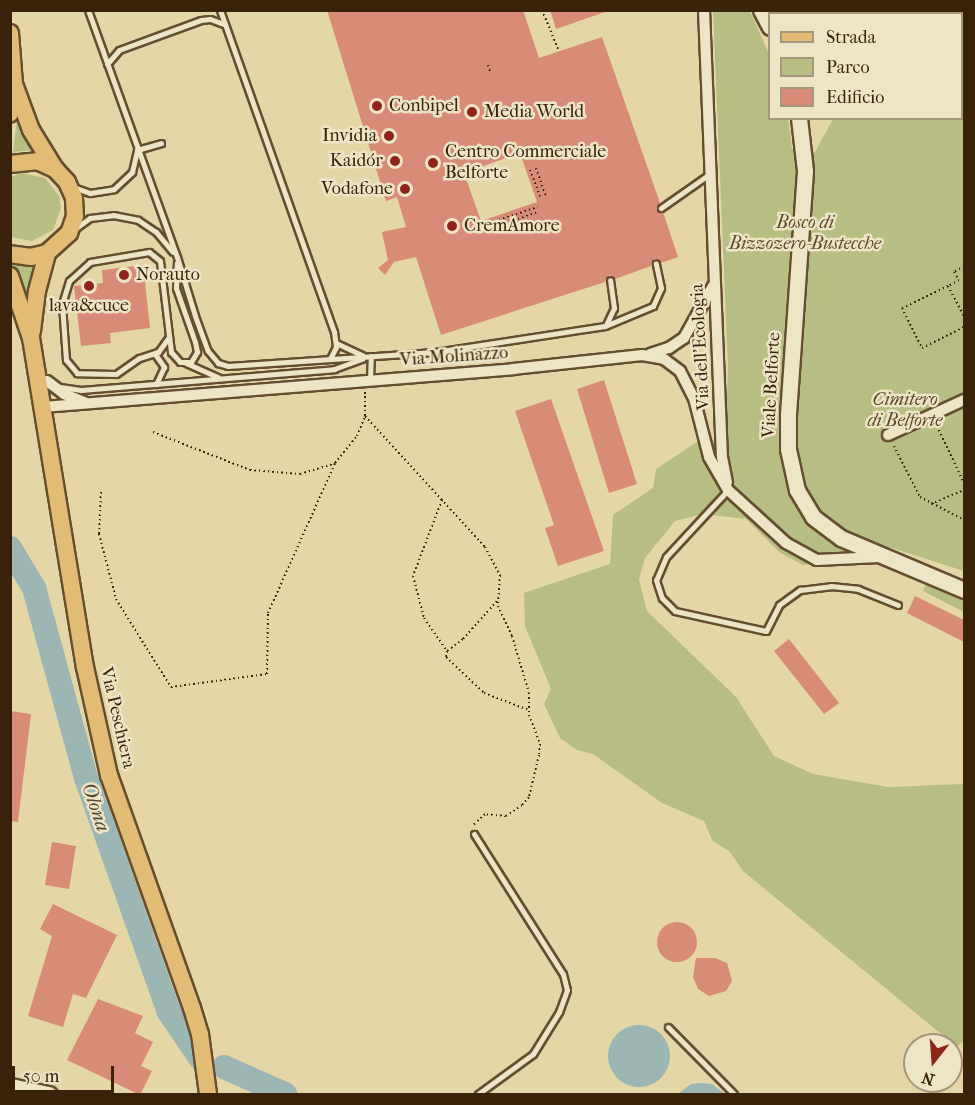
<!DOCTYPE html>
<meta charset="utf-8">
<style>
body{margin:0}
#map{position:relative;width:975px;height:1105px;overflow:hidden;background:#e5d6a7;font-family:"IM FELL French Canon",serif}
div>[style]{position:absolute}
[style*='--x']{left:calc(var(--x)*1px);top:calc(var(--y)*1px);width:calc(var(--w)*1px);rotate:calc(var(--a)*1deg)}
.green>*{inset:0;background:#b8bd84}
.water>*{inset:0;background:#9cb6b4}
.round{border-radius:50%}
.river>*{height:24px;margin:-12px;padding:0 12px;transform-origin:12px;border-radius:12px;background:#9cb6b4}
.building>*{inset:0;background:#d88b77}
.path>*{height:2px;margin-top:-1px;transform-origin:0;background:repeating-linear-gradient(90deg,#3a2109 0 1.5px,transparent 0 4.5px)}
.roads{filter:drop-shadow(2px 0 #654e30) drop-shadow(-2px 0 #654e30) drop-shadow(0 2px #654e30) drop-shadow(0 -2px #654e30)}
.lane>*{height:5px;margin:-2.5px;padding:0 2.5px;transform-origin:2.5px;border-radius:2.5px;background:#eee4c6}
.street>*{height:10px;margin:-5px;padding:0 5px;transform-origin:5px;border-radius:5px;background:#eee4c6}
.secondary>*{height:15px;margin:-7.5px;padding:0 7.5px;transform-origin:7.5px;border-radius:7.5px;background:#eee4c6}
.primary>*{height:16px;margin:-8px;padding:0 8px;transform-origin:8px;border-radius:8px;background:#e2bb74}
.dots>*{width:16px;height:16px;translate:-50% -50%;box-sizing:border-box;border:3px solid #eee4c6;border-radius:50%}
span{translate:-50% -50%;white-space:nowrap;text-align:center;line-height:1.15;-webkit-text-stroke:5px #eee4c6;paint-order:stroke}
.poi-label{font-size:18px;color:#3a2109}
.left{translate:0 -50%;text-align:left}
.right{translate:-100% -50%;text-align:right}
.park-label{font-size:18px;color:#5a4828;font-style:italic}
.street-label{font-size:18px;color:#3a2109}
.water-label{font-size:20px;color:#524634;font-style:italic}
.frame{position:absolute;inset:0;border:12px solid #3a2109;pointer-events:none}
.legend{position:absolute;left:768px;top:12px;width:195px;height:108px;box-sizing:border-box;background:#eee4c6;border:2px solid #a6967a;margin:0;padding:8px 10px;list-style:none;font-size:18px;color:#3a2109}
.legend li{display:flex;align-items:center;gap:12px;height:30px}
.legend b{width:30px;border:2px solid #a6967a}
.north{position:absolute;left:903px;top:1033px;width:60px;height:60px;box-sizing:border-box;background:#eee4c6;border:2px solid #a6967a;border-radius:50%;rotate:197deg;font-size:16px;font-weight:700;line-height:24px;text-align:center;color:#3a2109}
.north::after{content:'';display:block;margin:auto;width:21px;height:27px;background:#8f2418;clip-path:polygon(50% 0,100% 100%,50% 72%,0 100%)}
.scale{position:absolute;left:12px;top:1066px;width:102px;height:27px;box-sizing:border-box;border:3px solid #3a2109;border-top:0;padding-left:8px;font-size:18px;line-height:21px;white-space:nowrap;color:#3a2109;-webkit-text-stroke:4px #eee4c6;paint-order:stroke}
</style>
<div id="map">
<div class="green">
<div style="clip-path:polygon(713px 11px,750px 11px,769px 54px,770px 118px,788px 119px,792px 149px,815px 152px,833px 119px,962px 118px,962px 14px,838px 13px,839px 11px,964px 11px,964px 571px,889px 547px,803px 565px,779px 552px,746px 519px,703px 514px,675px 521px,645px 558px,639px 579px,647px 611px,736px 697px,774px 756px,813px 774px,888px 787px,964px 784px,964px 1040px,957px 1047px,743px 871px,730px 852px,712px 840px,704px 821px,662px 803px,593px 754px,577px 750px,560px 738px,544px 704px,551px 689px,525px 626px,524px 593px,610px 564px,613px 515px,653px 488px,656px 469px,697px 442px,726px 439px,728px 365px)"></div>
<div style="clip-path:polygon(17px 119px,34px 150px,13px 152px)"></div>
<div style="clip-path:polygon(21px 173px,45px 178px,59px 196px,61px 208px,53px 230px,32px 241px,11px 237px,11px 177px)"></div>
<div style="clip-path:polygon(11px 264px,36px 266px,27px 302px)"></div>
<div style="clip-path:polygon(926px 584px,964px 601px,964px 612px,923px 591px)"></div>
</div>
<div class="water">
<div class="round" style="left:608px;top:1025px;width:62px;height:62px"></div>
<div style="clip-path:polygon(701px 1083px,712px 1084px,725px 1094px,678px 1094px,691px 1084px)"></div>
</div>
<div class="river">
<div style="--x:10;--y:548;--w:47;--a:59"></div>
<div style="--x:34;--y:588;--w:197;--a:74.7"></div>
<div style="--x:86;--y:778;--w:248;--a:70.5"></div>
<div style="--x:169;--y:1012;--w:57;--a:55.8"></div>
<div style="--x:224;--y:1067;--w:67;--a:23.9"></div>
</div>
<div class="building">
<div style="clip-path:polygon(evenodd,327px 10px,523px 10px,539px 58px,602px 37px,660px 203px,656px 209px,663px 212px,678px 257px,661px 263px,654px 259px,651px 266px,615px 279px,609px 275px,605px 282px,441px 335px,416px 257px,394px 262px,385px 275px,378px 268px,388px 260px,382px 232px,406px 227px,397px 197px,386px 201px,327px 10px,520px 153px,537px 202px,481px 221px,464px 173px,520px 153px)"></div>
<div style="clip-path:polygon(550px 10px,604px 10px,605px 12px,556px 29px)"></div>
<div style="clip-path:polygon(143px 265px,150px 328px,110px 333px,111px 343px,81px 346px,74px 286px,103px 283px,102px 270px)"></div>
<div style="clip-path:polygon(604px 380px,637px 484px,609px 493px,577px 389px)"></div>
<div style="clip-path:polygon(551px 399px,604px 551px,558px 566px,545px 528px,554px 525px,515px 411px)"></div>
<div style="clip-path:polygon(915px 596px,964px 620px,964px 642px,907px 613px)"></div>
<div style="clip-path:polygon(789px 639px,839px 703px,824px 714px,774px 651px)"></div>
<div style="clip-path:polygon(10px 711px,31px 714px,18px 822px,10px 821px)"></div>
<div style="clip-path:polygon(52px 842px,76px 846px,69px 889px,45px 885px)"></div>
<div style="clip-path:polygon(53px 904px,117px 935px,86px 998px,73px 994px,63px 1027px,28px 1016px,52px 936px,40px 929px)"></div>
<div class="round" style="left:657px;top:922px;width:40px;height:40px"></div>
<div style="clip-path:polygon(696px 958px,715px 958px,727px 963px,732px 981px,726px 991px,709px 996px,698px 989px,693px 977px)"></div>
<div style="clip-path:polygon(98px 999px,143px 1016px,135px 1033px,153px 1042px,141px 1066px,152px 1071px,140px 1095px,67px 1060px)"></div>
</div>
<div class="path">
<div style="--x:542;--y:10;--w:42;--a:67.7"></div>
<div style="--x:488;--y:65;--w:7;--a:74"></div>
<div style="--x:536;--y:168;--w:31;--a:71"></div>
<div style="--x:530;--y:170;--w:31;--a:69"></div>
<div style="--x:486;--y:224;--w:54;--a:-18.4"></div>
<div style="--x:488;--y:229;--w:53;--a:-18.8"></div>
<div style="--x:964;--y:256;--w:4;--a:90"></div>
<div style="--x:964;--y:266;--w:12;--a:149"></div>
<div style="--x:954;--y:272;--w:9;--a:58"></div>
<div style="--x:959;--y:280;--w:13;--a:151"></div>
<div style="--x:948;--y:286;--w:34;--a:62"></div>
<div style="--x:948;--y:286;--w:51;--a:154.4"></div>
<div style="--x:902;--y:308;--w:45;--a:63.4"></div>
<div style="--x:922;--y:348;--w:47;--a:-26.6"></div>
<div style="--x:365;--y:416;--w:178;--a:47.5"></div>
<div style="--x:485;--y:547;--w:32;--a:62"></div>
<div style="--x:500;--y:575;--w:31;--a:94"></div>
<div style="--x:498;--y:606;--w:33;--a:65"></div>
<div style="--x:512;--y:636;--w:59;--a:73.4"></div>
<div style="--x:529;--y:693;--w:22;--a:90"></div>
<div style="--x:529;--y:715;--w:31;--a:69"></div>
<div style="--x:540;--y:744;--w:11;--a:95"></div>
<div style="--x:539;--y:755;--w:43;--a:103.4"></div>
<div style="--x:529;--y:797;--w:11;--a:131"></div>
<div style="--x:522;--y:805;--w:19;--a:145"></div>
<div style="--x:506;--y:816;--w:21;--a:-175"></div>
<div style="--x:485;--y:814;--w:16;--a:137"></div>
<div style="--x:937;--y:426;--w:63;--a:64.7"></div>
<div style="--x:153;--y:432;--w:104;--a:21.4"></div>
<div style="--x:250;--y:470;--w:50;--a:4.6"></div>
<div style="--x:300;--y:474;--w:37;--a:-17"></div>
<div style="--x:335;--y:463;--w:35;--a:-51"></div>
<div style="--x:357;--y:436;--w:22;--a:-68"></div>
<div style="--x:365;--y:416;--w:24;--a:-90"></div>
<div style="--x:894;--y:446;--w:57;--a:63"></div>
<div style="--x:920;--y:497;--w:50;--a:27.6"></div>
<div style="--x:101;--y:492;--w:42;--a:92.7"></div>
<div style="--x:99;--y:534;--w:67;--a:75.3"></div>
<div style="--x:116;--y:599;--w:104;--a:58"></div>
<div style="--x:171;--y:687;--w:97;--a:-7.7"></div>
<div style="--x:267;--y:674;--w:61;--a:-89.1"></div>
<div style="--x:268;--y:613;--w:164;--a:-65.9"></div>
<div style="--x:442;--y:500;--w:81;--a:110.9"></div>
<div style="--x:413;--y:576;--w:43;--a:75.3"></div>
<div style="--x:424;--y:618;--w:40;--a:55.1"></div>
<div style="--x:931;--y:504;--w:36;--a:-23"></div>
<div style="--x:497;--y:601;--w:51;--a:131.8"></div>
<div style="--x:463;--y:639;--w:20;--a:143"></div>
<div style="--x:447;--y:651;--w:6;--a:99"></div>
<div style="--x:446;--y:657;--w:52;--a:43.5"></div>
<div style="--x:484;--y:693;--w:48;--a:20.7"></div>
</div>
<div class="roads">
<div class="lane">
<div style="--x:88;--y:10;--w:263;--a:70.2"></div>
<div style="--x:177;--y:257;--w:62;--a:73"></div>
<div style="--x:195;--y:316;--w:37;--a:70"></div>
<div style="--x:208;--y:351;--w:16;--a:50"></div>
<div style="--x:218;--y:363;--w:10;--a:17"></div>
<div style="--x:228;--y:366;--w:207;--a:-3.9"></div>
<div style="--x:435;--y:352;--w:172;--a:-8.7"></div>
<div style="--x:605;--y:326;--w:52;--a:-22.6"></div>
<div style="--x:653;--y:306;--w:20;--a:-66"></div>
<div style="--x:661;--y:288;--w:25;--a:-102"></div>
<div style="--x:220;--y:10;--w:342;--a:70.5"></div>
<div style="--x:334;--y:332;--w:15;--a:82"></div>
<div style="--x:336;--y:347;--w:13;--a:117"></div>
<div style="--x:107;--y:64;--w:18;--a:-49"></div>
<div style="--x:119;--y:50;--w:87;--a:-20.1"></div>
<div style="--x:201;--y:20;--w:9;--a:-6"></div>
<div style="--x:210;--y:19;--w:15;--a:20"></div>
<div style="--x:137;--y:150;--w:25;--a:-16"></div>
<div style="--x:76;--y:188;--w:15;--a:20"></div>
<div style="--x:90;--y:193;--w:24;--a:-9"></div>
<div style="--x:114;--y:189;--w:25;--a:-43"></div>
<div style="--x:132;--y:172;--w:22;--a:-77"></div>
<div style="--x:661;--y:208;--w:61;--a:-35"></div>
<div style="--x:76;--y:228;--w:17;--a:-36"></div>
<div style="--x:90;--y:218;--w:23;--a:-7"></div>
<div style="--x:113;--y:215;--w:25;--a:11"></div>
<div style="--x:138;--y:220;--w:22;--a:34"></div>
<div style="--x:156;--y:232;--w:26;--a:50"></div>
<div style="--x:606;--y:325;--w:19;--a:-65"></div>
<div style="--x:614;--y:308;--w:28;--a:-98"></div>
<div style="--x:169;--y:337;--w:19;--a:126"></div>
<div style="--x:158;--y:352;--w:20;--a:162"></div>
<div style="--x:139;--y:358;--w:28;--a:145"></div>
<div style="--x:116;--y:374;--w:39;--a:-179"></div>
<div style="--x:77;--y:373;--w:17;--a:-130"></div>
<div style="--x:66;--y:360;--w:56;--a:-94.1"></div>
<div style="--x:62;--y:304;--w:24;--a:-73"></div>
<div style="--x:69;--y:281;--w:28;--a:-42"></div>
<div style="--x:90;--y:262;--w:60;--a:-9.6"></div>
<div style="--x:149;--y:252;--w:14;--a:39"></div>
<div style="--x:160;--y:261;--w:92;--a:83.1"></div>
<div style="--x:171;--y:352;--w:13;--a:48"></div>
<div style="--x:180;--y:362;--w:11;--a:0"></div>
<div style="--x:191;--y:362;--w:12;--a:-59"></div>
<div style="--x:197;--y:352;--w:10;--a:-101"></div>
<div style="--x:195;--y:342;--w:57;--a:-109.4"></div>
<div style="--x:176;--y:288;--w:25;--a:-88"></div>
<div style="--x:336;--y:343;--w:29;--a:25"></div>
<div style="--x:155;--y:354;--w:16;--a:55"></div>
<div style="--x:164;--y:367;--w:19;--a:115"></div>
<div style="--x:186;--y:363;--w:35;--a:24"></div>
<div style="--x:370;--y:380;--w:24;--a:-88"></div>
<div style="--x:60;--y:387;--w:21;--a:8"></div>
<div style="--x:81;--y:390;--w:254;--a:-4.7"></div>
<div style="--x:334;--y:369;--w:30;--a:-20"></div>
<div style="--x:728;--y:490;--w:91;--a:132.8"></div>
<div style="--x:666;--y:557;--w:25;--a:113"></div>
<div style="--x:656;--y:580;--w:19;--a:72"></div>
<div style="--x:662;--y:598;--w:18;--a:45"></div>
<div style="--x:675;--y:611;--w:93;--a:12.4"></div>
<div style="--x:766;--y:631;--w:29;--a:-63"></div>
<div style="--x:779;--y:605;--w:26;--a:-36"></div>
<div style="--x:800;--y:590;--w:31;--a:-7"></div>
<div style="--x:831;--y:586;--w:27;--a:6"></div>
<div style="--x:858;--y:589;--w:43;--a:21.8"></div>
<div style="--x:474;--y:834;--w:166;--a:57.6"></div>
<div style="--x:563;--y:974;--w:16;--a:76"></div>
<div style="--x:567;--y:990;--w:23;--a:110"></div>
<div style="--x:559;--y:1012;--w:49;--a:121.8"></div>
<div style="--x:533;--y:1054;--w:68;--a:144"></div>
<div style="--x:668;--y:1027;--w:94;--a:45.4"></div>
</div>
<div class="street">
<div style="--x:704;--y:10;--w:447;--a:87.7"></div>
<div style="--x:722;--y:457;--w:26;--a:79"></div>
<div style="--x:650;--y:354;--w:20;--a:-18"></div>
<div style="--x:669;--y:348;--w:18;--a:-34"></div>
<div style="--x:684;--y:338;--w:60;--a:-60.9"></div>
<div style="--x:47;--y:381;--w:21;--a:37"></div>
<div style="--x:64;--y:394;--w:22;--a:22"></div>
<div style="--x:43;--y:407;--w:472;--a:-4.6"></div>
<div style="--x:513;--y:369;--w:130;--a:-6.2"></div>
<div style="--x:642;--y:355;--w:22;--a:10"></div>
<div style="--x:664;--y:359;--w:20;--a:37"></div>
<div style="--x:680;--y:371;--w:30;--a:63"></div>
<div style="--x:694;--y:398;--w:61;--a:75.7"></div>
<div style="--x:709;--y:457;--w:38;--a:60"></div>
<div style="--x:728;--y:490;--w:79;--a:42.4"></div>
<div style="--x:786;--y:543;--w:35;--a:29"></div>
<div style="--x:817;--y:560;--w:62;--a:-2.8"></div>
<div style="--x:888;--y:435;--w:84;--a:-24.7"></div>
</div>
<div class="secondary">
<div style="--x:761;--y:10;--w:19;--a:62"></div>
<div style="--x:799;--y:118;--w:53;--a:83.5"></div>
<div style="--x:805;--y:171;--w:244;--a:94"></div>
<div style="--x:788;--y:414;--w:35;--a:90"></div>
<div style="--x:788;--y:449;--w:42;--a:77.6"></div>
<div style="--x:797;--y:490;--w:31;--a:59"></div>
<div style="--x:813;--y:517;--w:35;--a:37"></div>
<div style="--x:841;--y:538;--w:134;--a:22.9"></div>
<div style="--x:10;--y:1086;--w:40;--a:12"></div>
</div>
<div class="primary">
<div style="--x:10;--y:33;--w:51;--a:85.5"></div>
<div style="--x:14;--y:84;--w:30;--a:98"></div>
<div style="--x:14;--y:84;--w:49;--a:69.7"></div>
<div style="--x:31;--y:130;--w:46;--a:58.4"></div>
<div style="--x:10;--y:164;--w:27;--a:-6"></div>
<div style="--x:37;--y:161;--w:20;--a:24"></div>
<div style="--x:55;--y:169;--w:18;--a:47"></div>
<div style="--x:67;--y:182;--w:17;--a:66"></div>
<div style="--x:74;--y:198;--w:18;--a:87"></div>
<div style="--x:75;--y:216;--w:18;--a:109"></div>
<div style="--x:69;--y:233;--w:30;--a:138"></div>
<div style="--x:47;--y:253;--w:16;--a:166"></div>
<div style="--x:31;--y:257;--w:21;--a:-172"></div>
<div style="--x:10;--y:276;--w:65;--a:71.3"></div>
<div style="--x:31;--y:338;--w:333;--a:80.7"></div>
<div style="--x:85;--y:667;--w:111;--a:77.5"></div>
<div style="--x:109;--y:775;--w:247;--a:70.4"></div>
<div style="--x:192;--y:1008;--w:27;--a:73"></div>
<div style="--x:200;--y:1034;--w:61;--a:82.4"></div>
<div style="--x:32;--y:331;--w:40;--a:-82.9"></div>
<div style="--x:37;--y:291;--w:39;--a:-75"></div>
</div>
</div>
<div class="dots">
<div style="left:377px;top:106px;background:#8f2418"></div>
<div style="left:472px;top:112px;background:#8f2418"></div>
<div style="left:389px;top:136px;background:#8f2418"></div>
<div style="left:395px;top:161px;background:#8f2418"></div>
<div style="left:433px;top:163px;background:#8f2418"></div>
<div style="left:405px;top:189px;background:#8f2418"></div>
<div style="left:452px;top:226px;background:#8f2418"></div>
<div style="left:124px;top:275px;background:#8f2418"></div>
<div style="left:89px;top:286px;background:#8f2418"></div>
</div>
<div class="poi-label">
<span class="left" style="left:389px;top:106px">Conbipel</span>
<span class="left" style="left:484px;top:112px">Media World</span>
<span class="right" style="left:377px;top:136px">Invidia</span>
<span class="left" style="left:445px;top:163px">Centro Commerciale<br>Belforte</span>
<span class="right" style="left:383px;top:161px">Kaidór</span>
<span class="right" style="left:393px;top:189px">Vodafone</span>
<span class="left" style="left:464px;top:226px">CremAmore</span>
<span class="left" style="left:136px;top:275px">Norauto</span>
<span style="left:89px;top:306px">lava&amp;cuce</span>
</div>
<div class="park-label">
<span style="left:805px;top:234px">Bosco di<br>Bizzozero-Bustecche</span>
<span style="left:905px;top:411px">Cimitero<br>di Belforte</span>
</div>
<div class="street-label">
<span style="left:701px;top:347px;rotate:-93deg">Via dell'Ecologia</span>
<span style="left:454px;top:357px;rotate:-4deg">Via Molinazzo</span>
<span style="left:772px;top:385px;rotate:-87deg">Viale Belforte</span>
<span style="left:117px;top:718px;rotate:77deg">Via Peschiera</span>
</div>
<div class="water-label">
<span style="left:96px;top:807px;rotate:71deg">Olona</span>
</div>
<div class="frame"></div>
<ul class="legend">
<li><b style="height:8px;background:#e2bb74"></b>Strada</li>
<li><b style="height:16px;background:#b8bd84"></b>Parco</li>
<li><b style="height:16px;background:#d88b77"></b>Edificio</li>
</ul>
<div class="north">N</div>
<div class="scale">50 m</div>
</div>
